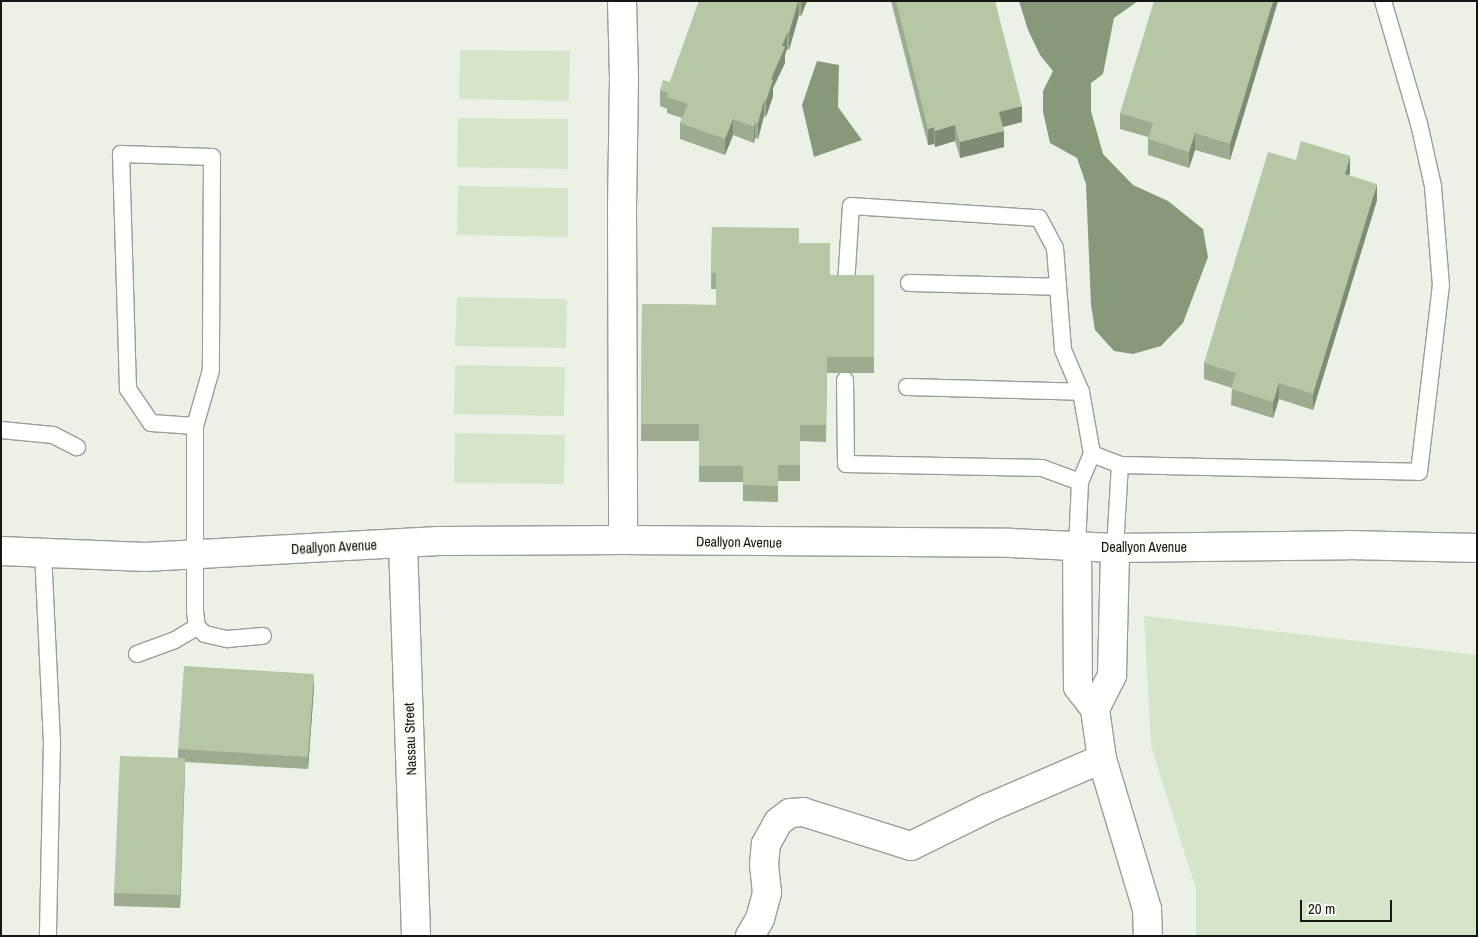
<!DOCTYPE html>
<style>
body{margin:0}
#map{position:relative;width:1478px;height:937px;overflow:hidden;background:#ecf1e7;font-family:"Archivo Narrow",sans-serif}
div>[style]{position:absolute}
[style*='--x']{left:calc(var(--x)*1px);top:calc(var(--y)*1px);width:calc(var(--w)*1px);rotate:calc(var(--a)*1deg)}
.green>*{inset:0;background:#d6e4ca}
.water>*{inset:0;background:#889979}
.roads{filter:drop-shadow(1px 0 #999e95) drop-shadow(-1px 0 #999e95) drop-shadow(0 1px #999e95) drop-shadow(0 -1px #999e95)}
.service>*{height:16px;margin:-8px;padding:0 8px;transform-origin:8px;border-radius:8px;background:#fff}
.minor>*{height:28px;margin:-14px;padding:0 14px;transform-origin:14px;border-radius:14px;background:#fff}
.wall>*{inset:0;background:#9dab8e}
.shaded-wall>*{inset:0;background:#7f8b74}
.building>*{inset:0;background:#b6c7a5}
span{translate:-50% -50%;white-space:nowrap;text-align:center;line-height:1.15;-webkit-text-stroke:4px #f9fef4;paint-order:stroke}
.street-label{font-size:14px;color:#161714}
.frame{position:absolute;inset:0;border:2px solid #161714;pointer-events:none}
.scale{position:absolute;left:1300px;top:900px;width:92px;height:22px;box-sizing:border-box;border:2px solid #161714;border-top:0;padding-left:6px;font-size:15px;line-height:18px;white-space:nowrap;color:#161714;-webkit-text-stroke:4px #f9fef4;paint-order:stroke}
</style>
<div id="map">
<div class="green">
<div style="clip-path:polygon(460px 50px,570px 51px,569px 101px,459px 99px)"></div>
<div style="clip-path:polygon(458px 118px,568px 119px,568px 169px,457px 167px)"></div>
<div style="clip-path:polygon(458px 186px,568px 188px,568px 237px,457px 235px)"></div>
<div style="clip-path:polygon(457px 297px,567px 299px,566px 348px,455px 346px)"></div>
<div style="clip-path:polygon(455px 365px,565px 367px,564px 416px,454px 414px)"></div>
<div style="clip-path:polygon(455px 433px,565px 435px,564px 484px,454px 483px)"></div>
<div style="clip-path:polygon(1144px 616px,1477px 655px,1477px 936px,1196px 936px,1196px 889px,1151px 746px)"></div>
</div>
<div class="water">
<div style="clip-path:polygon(1019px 1px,1138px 1px,1114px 18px,1103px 74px,1091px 83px,1091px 111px,1103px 154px,1133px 185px,1168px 201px,1203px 229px,1208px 257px,1183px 323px,1161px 346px,1133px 354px,1114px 351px,1095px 330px,1091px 305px,1086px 184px,1077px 158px,1050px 143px,1043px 112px,1043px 91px,1053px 71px,1040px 55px,1028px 30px)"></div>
<div style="clip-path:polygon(817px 61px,839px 65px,838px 107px,862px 140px,814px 157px,802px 105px)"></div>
</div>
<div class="roads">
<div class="service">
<div style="--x:909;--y:283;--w:149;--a:1.5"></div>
<div style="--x:846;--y:285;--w:79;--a:-86.4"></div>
<div style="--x:851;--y:206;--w:188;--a:3.7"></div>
<div style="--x:1039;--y:218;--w:34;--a:62"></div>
<div style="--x:1055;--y:248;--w:102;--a:85.5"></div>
<div style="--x:1063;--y:350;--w:46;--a:66.8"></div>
<div style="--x:1081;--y:392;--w:63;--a:79.9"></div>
<div style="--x:1092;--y:454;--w:30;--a:21"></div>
<div style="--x:1120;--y:465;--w:299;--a:1.3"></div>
<div style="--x:1419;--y:472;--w:187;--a:-83.3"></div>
<div style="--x:1441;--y:286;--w:100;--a:-94.6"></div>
<div style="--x:1433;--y:186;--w:64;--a:-102.7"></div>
<div style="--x:1419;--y:124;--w:128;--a:-106.3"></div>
<div style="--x:845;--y:380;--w:84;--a:89.3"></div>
<div style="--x:846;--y:464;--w:196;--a:1.2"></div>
<div style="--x:1042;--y:468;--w:40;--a:20.2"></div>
<div style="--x:907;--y:387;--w:174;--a:1.6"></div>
<div style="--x:195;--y:426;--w:44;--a:-176.1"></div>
<div style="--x:151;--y:423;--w:41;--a:-124.1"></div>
<div style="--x:128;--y:389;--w:235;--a:-91.7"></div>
<div style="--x:121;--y:154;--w:91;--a:1.9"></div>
<div style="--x:212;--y:157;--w:213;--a:90.3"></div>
<div style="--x:211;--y:370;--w:58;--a:105.9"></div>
<div style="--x:195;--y:426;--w:185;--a:90"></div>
<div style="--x:195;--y:611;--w:16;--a:83"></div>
<div style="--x:197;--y:627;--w:11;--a:41"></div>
<div style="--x:205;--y:634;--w:23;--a:13"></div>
<div style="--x:227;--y:639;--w:36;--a:-5"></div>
<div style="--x:1;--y:430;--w:52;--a:5.5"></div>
<div style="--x:53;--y:435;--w:27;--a:27"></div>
<div style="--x:1077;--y:546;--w:64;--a:-87.3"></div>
<div style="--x:1080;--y:482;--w:30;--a:-67"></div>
<div style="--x:1115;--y:548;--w:83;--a:-86.6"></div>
<div style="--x:43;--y:552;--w:189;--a:87.3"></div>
<div style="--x:52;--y:741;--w:195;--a:91.2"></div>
<div style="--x:137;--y:654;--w:40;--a:-20.2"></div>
<div style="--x:175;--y:640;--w:26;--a:-31"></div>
</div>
<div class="minor">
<div style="--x:622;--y:1;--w:79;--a:88.5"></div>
<div style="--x:624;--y:80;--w:128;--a:90.9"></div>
<div style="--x:622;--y:208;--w:332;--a:89.8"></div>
<div style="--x:403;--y:543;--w:393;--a:88.1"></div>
<div style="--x:1077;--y:546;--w:141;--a:89.6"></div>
<div style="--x:1078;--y:687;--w:28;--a:52"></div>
<div style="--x:1095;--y:709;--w:38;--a:-63"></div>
<div style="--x:1112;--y:675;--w:127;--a:-88.6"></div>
<div style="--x:1;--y:551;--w:144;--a:2.4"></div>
<div style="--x:145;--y:557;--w:294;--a:-3.1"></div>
<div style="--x:439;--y:541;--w:184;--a:-0.3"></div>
<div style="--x:623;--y:540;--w:388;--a:0.4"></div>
<div style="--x:1011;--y:543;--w:104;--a:2.8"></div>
<div style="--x:1115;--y:548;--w:233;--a:-0.7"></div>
<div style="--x:1348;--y:545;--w:129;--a:1.3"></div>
<div style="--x:1102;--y:759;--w:157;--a:73.3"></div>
<div style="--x:1147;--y:909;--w:27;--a:88"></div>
<div style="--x:750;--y:936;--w:20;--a:-60"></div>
<div style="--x:760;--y:919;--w:27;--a:-75"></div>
<div style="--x:767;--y:893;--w:28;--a:-96"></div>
<div style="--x:764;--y:865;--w:21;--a:-85"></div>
<div style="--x:766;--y:844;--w:25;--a:-61"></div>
<div style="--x:778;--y:822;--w:15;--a:-37"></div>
<div style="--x:790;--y:813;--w:13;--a:-4"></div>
<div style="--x:803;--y:812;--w:113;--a:17.5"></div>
<div style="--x:911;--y:846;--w:86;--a:-26.3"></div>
<div style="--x:988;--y:808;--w:124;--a:-23.3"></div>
<div style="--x:1102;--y:759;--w:50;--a:-98"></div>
</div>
</div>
<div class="wall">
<div style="clip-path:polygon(699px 1px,807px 1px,801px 16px,799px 15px,789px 50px,787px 49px,785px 55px,785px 63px,773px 88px,773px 96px,766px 117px,764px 116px,758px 139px,755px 138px,754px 143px,733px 135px,725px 155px,680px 139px,680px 123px,682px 118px,667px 113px,667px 109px,660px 106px,660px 90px,670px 82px)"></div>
<div style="clip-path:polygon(891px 1px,995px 1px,1022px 122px,1003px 127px,1004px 147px,960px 158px,955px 141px,935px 147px,934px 144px,928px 145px)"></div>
<div style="clip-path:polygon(1278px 1px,1230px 160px,1195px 150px,1189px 168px,1148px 155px,1148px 137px,1120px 129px,1120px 113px)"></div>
<div style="clip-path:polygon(1296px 160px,1350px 172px,1349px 176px,1377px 200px,1313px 410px,1279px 399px,1273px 418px,1231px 405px,1232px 388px,1204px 379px,1204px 363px)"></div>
<div style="clip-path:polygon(712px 227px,799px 243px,830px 275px,874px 275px,874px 373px,827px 373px,826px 442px,800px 441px,800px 481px,778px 481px,778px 502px,743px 501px,743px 482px,699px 482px,699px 441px,641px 441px,642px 304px,716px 305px,716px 289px,711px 289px)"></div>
<div style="clip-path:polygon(314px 687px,308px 769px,185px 762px,180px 908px,114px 906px,114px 893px,178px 758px,178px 749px)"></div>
</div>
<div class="shaded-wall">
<div style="clip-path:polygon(798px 1px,799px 15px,789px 50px,789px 33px)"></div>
<div style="clip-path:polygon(801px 1px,807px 1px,801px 16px)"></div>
<div style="clip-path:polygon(1273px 1px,1278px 1px,1230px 160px,1230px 144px)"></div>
<div style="clip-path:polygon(787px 33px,787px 49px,785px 55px,785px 63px,773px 88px,773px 96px,766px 117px,766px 101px,771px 79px)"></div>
<div style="clip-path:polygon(764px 100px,764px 116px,758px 139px,758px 123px)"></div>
<div style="clip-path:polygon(1022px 106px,1022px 122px,999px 128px,999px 112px)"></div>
<div style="clip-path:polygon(733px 119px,733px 135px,725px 155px,725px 139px)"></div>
<div style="clip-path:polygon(755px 122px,755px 138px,754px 143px,754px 127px)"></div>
<div style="clip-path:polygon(955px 125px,955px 141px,935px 147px,935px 131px)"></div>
<div style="clip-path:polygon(934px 127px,934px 144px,928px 145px,928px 129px)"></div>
<div style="clip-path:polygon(1004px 131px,1004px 147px,960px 158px,960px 142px)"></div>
<div style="clip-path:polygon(1195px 133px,1195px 150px,1189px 168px,1189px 152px)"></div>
<div style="clip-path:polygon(1350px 156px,1350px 172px,1345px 190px,1345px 174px)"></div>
<div style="clip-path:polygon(1377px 184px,1377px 200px,1313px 410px,1313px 394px)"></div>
<div style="clip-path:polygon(1279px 383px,1279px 399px,1273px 418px,1273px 402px)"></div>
<div style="clip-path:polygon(314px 674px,314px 687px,308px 769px,308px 757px)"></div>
<div style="clip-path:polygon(185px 758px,185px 771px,180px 908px,180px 895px)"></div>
</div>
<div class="building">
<div style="clip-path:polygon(699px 1px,798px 1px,789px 33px,787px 33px,782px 46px,785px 47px,771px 79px,773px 80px,766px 101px,764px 100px,758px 123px,755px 122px,754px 127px,733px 119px,725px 139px,680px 123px,688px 104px,667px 97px,668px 93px,660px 90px,663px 80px,670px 82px)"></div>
<div style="clip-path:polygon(896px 1px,995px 1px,1022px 106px,999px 112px,1004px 131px,960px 142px,955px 125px,935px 131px,934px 127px,928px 129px)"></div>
<div style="clip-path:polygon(1154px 1px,1273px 1px,1230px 144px,1195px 133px,1189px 152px,1148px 139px,1153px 123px,1120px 113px)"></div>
<div style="clip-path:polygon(1301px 141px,1350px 156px,1345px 174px,1377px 184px,1313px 394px,1279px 383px,1273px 402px,1231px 389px,1236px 373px,1204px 363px,1268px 152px,1296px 160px)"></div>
<div style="clip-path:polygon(712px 227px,799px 228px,799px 243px,830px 243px,830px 275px,874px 275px,874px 357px,827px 357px,826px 425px,800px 425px,800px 465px,778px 465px,778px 486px,743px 485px,743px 466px,699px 466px,699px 424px,641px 424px,642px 304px,716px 305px,716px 273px,711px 273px)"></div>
<div style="clip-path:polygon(184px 666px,314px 674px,308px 757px,178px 749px)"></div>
<div style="clip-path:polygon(120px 756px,185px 758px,180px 895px,114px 893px)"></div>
</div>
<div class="street-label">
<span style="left:739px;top:542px;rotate:1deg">Deallyon Avenue</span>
<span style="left:334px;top:547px;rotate:-3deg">Deallyon Avenue</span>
<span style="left:1144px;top:547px">Deallyon Avenue</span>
<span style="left:410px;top:739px;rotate:-92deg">Nassau Street</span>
</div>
<div class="frame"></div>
<div class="scale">20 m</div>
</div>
